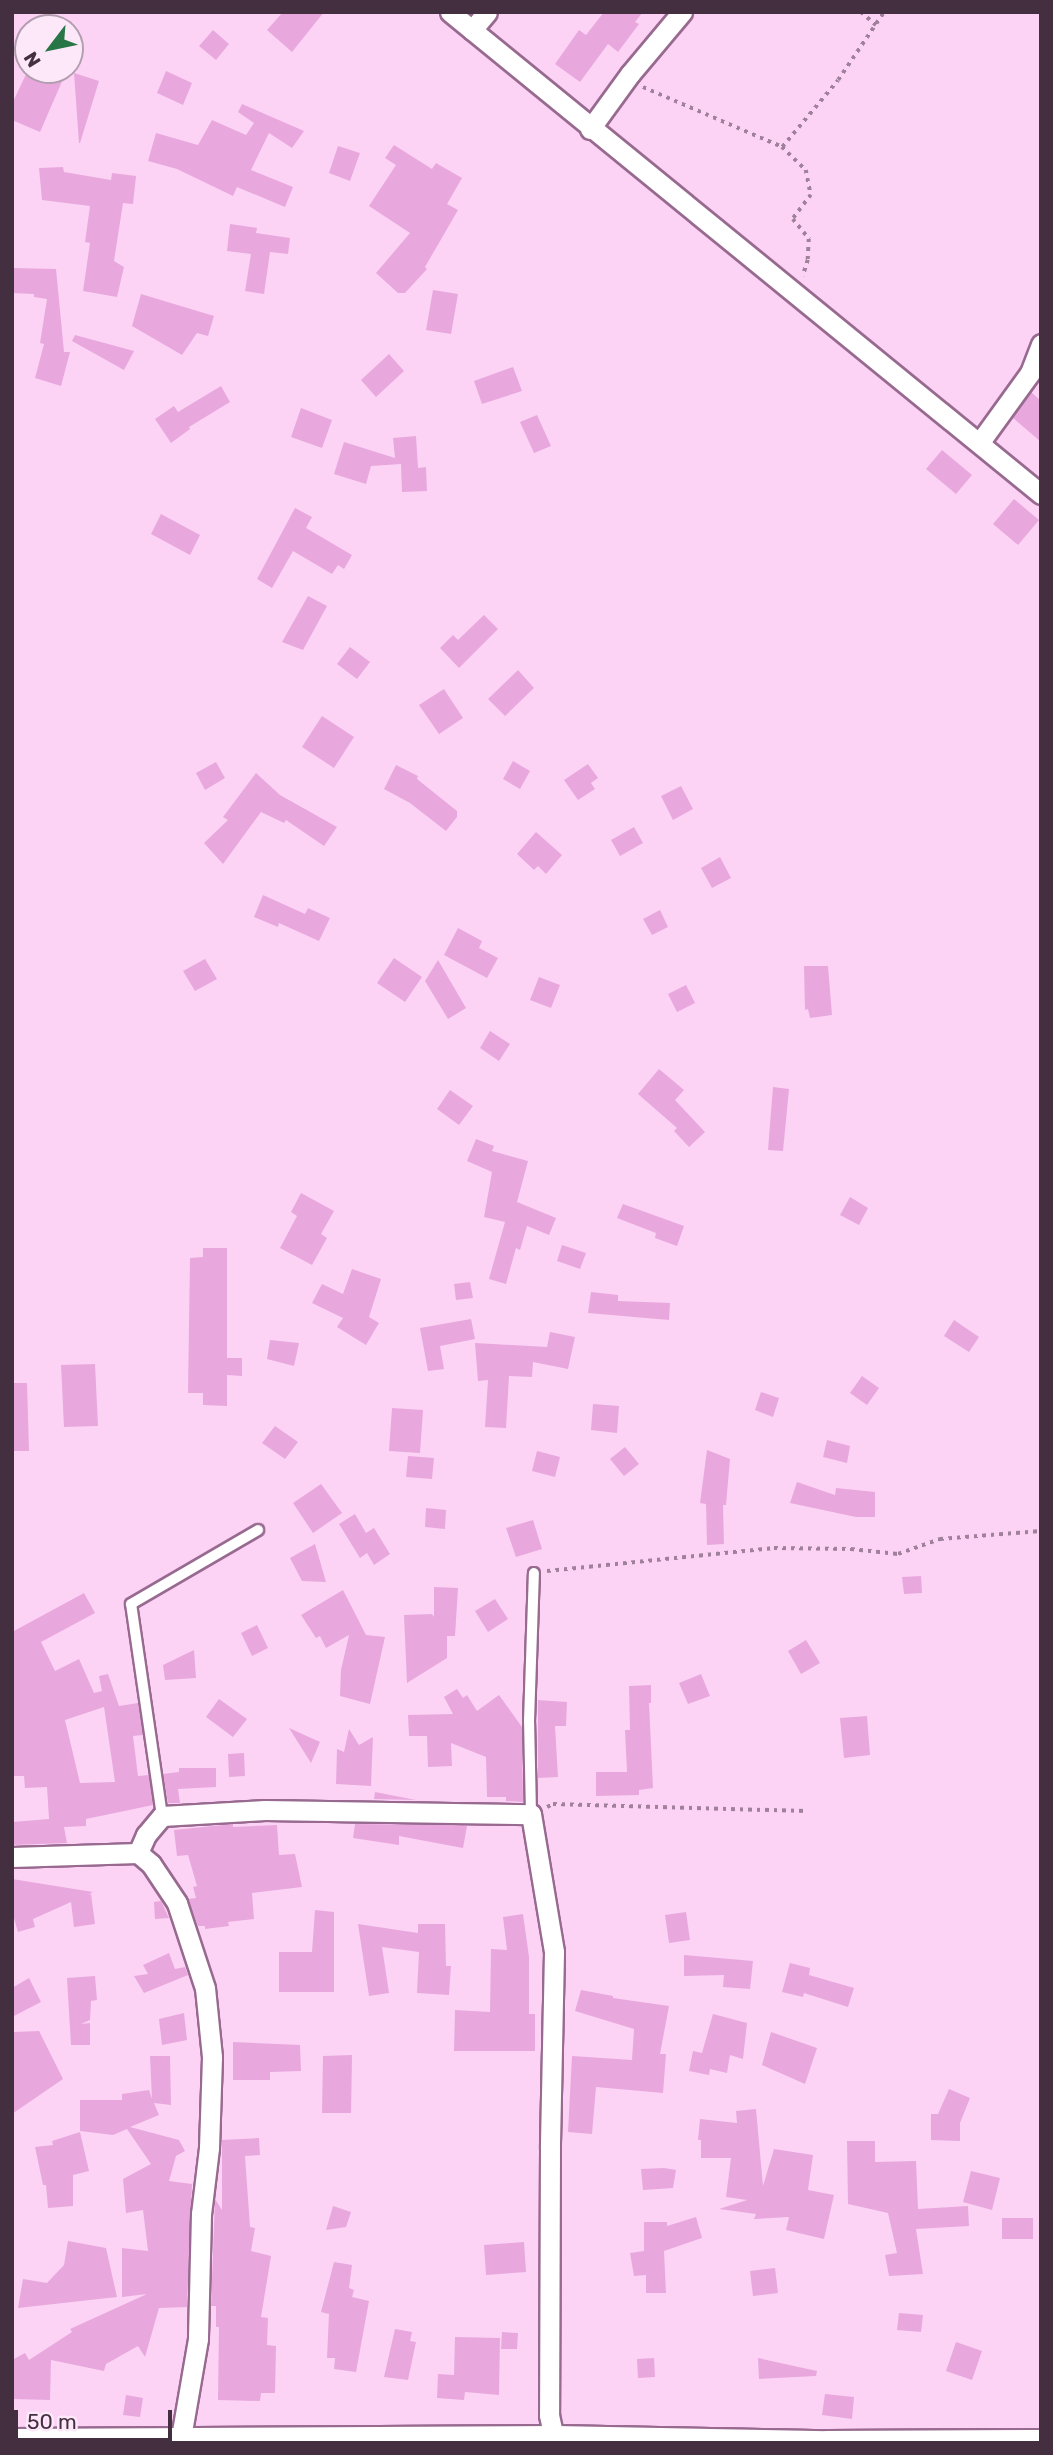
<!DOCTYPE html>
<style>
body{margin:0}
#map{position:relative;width:1053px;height:2455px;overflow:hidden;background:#fcd3f5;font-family:Rubik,sans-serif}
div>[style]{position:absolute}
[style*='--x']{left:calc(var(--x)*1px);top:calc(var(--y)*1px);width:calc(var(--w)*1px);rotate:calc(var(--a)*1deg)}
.building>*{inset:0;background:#e8a8dd}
.path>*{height:3.5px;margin-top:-1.75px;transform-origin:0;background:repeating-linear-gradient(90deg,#a0819b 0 3.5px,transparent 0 8.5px)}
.roads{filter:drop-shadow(2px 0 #986a90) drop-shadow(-2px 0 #986a90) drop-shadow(0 2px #986a90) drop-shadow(0 -2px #986a90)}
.service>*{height:10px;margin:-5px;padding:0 5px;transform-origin:5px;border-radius:5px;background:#fff}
.minor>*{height:19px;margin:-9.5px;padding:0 9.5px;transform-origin:9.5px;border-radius:9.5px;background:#fff}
span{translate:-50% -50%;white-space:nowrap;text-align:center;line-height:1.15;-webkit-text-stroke:6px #fde8f9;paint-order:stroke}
.frame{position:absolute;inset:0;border:14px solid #432f40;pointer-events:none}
.north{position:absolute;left:14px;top:14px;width:70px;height:70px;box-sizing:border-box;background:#fde8f9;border:2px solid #b39eaf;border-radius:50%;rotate:238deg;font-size:19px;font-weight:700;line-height:28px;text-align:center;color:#432f40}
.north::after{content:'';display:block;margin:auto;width:24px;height:32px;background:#287545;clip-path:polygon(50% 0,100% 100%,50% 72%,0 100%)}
.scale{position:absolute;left:14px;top:2410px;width:158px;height:32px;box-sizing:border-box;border:4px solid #432f40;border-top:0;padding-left:9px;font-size:21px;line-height:24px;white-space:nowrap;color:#432f40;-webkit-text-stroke:5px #fde8f9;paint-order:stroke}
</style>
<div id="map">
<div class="building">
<div style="clip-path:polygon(283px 12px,324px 12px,292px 52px,267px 30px)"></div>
<div style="clip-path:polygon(604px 12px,643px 12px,635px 22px,639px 24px,618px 52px,608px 44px,580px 82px,555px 64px,579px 30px,586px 35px)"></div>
<div style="clip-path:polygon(213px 30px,229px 44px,216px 60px,199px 46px)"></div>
<div style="clip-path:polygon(28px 70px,67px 70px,40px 132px,12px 120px,12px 104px)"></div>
<div style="clip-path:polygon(166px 71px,192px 83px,183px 105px,157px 93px)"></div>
<div style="clip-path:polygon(74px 73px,99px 81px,80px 143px,79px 143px)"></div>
<div style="clip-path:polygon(242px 104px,304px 131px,292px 148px,269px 133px,251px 170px,293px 187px,285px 207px,237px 187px,233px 196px,177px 169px,148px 161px,156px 133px,198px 145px,212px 120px,246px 135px,254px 123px,238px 112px)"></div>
<div style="clip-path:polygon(394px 145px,432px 169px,436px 163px,462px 178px,447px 204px,458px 210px,425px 267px,427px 269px,405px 293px,398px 293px,376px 273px,410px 233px,369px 206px,396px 165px,385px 158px)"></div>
<div style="clip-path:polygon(338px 146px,360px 153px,350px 181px,329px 173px)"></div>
<div style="clip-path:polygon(63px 167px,64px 172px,111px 180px,112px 173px,136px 176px,133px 204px,123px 203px,114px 261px,124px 267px,117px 297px,83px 291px,90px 243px,85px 242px,90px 206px,42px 200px,39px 168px)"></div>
<div style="clip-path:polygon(230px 224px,257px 228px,256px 233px,290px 238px,288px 254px,270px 252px,264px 294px,245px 291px,251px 254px,227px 251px)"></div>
<div style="clip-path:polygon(12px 268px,56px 269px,64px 352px,70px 352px,61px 386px,35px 378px,44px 344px,40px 343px,47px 299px,34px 297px,34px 294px,12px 293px)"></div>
<div style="clip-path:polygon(433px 290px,458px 294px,451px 334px,426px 330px)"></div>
<div style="clip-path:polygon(141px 294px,214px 316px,208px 336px,197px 333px,182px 355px,132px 326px)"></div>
<div style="clip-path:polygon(75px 335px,134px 351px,124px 370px,72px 341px)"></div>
<div style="clip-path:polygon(389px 354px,404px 371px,376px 397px,361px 380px)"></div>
<div style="clip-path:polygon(513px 367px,522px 391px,482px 404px,474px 381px)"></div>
<div style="clip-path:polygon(221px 386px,230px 402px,189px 427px,190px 429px,171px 443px,155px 419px,174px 406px,178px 412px)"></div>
<div style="clip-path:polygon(1031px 392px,1041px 401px,1041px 442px,1013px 418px)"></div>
<div style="clip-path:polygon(301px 408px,332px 420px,322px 448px,291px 437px)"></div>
<div style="clip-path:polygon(537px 415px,551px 446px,534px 453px,520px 422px)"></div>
<div style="clip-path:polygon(416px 436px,418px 468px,426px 467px,427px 491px,402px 492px,401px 464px,371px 466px,366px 484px,334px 474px,344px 442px,395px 458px,393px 438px)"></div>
<div style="clip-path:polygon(942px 450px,972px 475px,956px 494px,926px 469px)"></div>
<div style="clip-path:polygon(1014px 499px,1039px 520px,1018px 545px,993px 524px)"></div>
<div style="clip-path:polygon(295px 508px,312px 517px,306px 528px,352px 555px,344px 569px,338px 565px,332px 574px,293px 551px,272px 588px,257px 579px)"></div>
<div style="clip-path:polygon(161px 514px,200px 535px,190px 555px,151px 534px)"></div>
<div style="clip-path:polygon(308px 596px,327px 606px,303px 650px,282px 642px)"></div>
<div style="clip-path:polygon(484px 615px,498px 629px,459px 668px,440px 648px,453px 635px,458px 640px)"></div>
<div style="clip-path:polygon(350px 647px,370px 662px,357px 679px,337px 664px)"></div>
<div style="clip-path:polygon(518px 670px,534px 688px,505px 716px,488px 699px)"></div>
<div style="clip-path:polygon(444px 689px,463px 718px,439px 734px,419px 705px)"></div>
<div style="clip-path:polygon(322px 716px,354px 737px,334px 768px,302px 747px)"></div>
<div style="clip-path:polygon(513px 761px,530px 771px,520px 789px,503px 779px)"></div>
<div style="clip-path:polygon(216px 762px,225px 778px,205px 790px,196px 773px)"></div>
<div style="clip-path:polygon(588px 764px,598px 778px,591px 783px,595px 789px,578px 800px,564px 780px)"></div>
<div style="clip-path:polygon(396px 765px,418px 776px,417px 779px,457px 811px,457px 817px,446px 831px,410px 803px,384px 789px)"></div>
<div style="clip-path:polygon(256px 773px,280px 795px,337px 827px,324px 846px,286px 820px,284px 823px,261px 812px,223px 864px,204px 843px,228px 820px,223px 817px)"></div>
<div style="clip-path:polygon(681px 786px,693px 809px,673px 820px,661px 796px)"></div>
<div style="clip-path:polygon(634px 827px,643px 843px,620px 856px,611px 840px)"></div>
<div style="clip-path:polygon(536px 832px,562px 855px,546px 874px,538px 866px,534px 870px,517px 854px)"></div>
<div style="clip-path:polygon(720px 857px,731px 878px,712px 888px,701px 868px)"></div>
<div style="clip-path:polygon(263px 895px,305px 914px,308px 908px,330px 918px,319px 941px,279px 923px,278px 927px,254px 917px)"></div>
<div style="clip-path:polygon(660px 910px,668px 927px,652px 935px,643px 919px)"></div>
<div style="clip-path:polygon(458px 928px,482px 941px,479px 948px,498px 958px,487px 978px,444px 955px)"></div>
<div style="clip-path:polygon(394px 958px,422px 977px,405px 1002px,377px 983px)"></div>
<div style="clip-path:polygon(205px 959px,217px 979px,195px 991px,183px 971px)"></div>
<div style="clip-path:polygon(438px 960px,466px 1008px,448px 1019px,425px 981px)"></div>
<div style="clip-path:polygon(804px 966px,828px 966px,832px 1015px,810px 1018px,808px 1009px,805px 1010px)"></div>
<div style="clip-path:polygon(539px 977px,560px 985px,551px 1008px,530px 1000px)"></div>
<div style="clip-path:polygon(686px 985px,695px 1003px,677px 1012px,668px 994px)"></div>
<div style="clip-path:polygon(490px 1031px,510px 1044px,499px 1061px,480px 1048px)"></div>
<div style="clip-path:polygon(659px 1069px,684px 1090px,675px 1100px,705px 1132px,689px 1147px,674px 1131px,677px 1128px,638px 1094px)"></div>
<div style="clip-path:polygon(773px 1087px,789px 1089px,783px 1151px,768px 1150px)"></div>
<div style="clip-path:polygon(450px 1090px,473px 1106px,459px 1125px,437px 1109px)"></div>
<div style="clip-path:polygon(476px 1139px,494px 1146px,492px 1151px,528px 1161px,517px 1202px,556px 1218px,549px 1235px,527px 1226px,520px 1250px,516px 1248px,506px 1284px,489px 1279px,505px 1222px,484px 1217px,492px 1172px,467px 1161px)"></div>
<div style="clip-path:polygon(301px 1193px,334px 1211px,321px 1234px,327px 1238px,312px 1265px,280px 1248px,297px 1216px,291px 1212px)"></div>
<div style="clip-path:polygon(850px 1197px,868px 1208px,859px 1225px,840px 1215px)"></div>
<div style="clip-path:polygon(623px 1204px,684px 1226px,677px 1246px,655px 1238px,656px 1233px,617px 1218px)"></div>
<div style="clip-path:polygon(562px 1245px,586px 1253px,580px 1269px,557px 1261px)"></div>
<div style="clip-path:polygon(203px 1248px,227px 1248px,227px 1358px,242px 1358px,242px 1376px,227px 1375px,227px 1406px,203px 1405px,203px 1393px,188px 1393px,190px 1258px,203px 1257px)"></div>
<div style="clip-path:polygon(352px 1269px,381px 1279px,369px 1317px,379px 1323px,366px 1345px,337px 1327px,343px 1318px,312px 1303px,322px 1284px,343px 1294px)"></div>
<div style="clip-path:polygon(470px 1282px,473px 1298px,456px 1300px,454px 1284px)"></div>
<div style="clip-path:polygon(591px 1292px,618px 1295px,618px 1301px,670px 1303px,669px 1320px,588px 1313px)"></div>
<div style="clip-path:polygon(471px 1319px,475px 1339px,440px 1346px,444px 1369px,428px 1371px,420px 1328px)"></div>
<div style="clip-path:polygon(954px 1320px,979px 1337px,969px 1352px,944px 1336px)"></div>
<div style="clip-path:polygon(550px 1332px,575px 1337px,568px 1369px,533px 1362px,532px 1377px,509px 1376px,506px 1428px,485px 1427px,488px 1380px,478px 1381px,475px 1343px,547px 1347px)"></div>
<div style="clip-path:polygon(270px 1340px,299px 1343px,294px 1366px,267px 1359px)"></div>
<div style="clip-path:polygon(95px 1364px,98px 1426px,64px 1427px,61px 1365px)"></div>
<div style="clip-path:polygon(862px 1376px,879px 1388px,867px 1405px,850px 1393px)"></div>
<div style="clip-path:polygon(12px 1383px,27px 1383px,29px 1451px,12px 1451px)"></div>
<div style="clip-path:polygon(761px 1392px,779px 1398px,773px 1417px,755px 1410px)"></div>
<div style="clip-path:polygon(593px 1404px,619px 1406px,617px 1433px,591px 1430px)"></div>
<div style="clip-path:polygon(392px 1408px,423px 1410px,420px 1453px,389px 1451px)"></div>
<div style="clip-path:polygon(275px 1426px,298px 1442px,285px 1459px,262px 1443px)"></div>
<div style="clip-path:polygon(827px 1440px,850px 1446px,847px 1463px,823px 1457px)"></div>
<div style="clip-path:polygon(625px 1447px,639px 1464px,624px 1476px,610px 1459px)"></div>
<div style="clip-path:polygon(707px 1450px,730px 1459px,726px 1505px,723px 1505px,724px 1544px,707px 1545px,706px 1504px,700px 1503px)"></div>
<div style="clip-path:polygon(537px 1451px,560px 1457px,555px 1477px,532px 1471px)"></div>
<div style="clip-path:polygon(408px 1456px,434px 1458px,432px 1479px,406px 1477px)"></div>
<div style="clip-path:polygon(797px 1482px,835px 1495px,836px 1488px,875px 1492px,875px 1517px,856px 1517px,790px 1503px)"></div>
<div style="clip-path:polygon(321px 1484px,342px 1513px,313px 1533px,293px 1503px)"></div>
<div style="clip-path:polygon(426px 1508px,446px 1510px,445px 1529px,425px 1527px)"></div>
<div style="clip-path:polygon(355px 1514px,366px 1533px,374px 1528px,390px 1554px,374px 1565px,367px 1553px,360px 1558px,339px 1524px)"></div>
<div style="clip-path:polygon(533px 1520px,542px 1549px,516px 1557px,506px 1528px)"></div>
<div style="clip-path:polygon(315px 1544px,326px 1582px,302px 1581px,290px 1558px)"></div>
<div style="clip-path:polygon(921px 1576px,922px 1593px,904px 1594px,902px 1577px)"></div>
<div style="clip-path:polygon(434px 1587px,458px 1588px,455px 1636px,447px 1636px,447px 1658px,407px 1683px,404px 1615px,432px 1614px,434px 1617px)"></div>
<div style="clip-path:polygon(343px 1590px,366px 1635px,385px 1637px,370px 1704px,340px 1696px,341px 1670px,349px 1635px,326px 1648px,320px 1636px,316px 1638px,301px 1615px)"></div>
<div style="clip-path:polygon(evenodd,84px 1593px,95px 1613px,41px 1642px,55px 1671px,79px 1659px,94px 1693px,102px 1691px,99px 1676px,108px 1674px,119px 1706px,138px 1703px,143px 1735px,133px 1736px,138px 1776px,149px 1775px,153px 1805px,86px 1819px,86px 1826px,64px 1827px,67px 1843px,12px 1845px,12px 1822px,49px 1819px,47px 1787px,25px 1788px,24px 1776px,12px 1776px,12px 1632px,84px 1593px,104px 1707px,115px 1782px,80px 1783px,65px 1720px,104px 1707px)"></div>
<div style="clip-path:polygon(495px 1599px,508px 1619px,488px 1632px,475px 1611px)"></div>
<div style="clip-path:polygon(257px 1625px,268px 1648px,252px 1656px,241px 1633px)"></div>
<div style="clip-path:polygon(806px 1640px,820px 1663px,801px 1674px,788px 1651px)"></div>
<div style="clip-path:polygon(194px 1650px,196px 1678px,165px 1680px,163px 1665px)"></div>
<div style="clip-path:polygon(701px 1674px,710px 1696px,688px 1704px,679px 1683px)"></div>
<div style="clip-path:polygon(651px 1685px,651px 1703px,649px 1703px,653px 1788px,639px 1790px,639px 1795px,596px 1796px,596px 1772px,627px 1772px,625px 1730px,630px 1730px,629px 1686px)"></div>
<div style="clip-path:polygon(457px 1689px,463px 1698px,467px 1695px,477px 1711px,499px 1695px,522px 1727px,523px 1802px,506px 1801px,506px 1797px,487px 1797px,486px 1757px,451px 1743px,452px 1766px,428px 1767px,427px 1736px,409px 1736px,408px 1715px,453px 1714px,444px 1697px)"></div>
<div style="clip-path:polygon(219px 1699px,247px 1719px,233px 1737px,206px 1717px)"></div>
<div style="clip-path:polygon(538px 1700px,567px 1702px,566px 1726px,555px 1726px,558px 1777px,538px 1778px)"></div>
<div style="clip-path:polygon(867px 1716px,870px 1755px,844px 1758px,840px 1718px)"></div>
<div style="clip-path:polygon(289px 1728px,320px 1742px,311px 1763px)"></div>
<div style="clip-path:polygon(349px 1729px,359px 1745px,373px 1737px,371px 1786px,336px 1784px,337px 1749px,344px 1752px)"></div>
<div style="clip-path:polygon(244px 1753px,245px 1776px,229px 1777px,228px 1754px)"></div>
<div style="clip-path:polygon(179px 1768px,216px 1768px,216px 1787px,178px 1789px,180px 1803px,168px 1803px,163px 1774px,179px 1772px)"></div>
<div style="clip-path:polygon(375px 1792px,416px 1800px,374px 1799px)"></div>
<div style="clip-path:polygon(233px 1824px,233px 1827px,277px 1825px,279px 1855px,295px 1854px,302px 1887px,252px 1893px,254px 1919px,228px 1922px,229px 1926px,205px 1929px,205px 1926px,198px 1926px,188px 1899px,196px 1898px,193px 1887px,197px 1886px,188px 1855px,177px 1856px,174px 1830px)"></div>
<div style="clip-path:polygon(355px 1824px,462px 1825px,467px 1826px,463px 1848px,399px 1836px,399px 1845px,353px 1838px)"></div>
<div style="clip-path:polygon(12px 1879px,93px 1892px,88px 1895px,91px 1894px,95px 1924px,74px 1927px,71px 1902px,33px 1919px,35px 1927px,18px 1932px,12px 1911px)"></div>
<div style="clip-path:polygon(161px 1901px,169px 1918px,155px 1919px,154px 1902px)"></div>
<div style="clip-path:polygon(315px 1910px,334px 1912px,334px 1992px,279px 1992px,279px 1952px,312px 1952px)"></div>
<div style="clip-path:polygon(686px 1912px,690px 1940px,669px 1943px,665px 1915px)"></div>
<div style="clip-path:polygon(523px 1914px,529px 1957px,529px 2014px,535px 2014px,535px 2051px,454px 2051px,455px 2010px,490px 2012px,491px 1949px,507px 1950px,503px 1917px)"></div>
<div style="clip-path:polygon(358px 1924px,418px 1933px,418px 1924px,445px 1924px,446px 1966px,451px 1966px,449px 1995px,417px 1993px,419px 1952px,382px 1947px,389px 1993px,369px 1996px)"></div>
<div style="clip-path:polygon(169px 1953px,175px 1969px,185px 1967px,188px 1975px,144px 1993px,134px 1976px,148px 1974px,143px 1965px)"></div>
<div style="clip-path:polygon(684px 1955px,753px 1961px,750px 1989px,723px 1987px,724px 1975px,684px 1976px)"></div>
<div style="clip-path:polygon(790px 1963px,810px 1968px,809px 1975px,854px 1988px,848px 2007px,804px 1993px,803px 1997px,782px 1992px)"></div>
<div style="clip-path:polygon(95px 1976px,97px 2000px,91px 2001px,90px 2020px,81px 2024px,90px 2023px,90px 2045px,71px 2045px,67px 1978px)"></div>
<div style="clip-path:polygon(29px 1978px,41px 2002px,12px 2017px,12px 1988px)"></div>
<div style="clip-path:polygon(581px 1990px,613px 1996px,613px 1998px,669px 2006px,660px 2054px,666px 2054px,663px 2093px,596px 2087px,592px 2134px,568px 2132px,572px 2056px,632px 2060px,634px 2029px,575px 2011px)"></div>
<div style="clip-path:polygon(184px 2013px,187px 2040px,162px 2045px,159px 2019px)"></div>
<div style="clip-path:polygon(713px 2014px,747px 2023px,743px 2059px,730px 2055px,727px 2073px,710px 2069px,709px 2075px,689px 2071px,693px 2051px,702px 2053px)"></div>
<div style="clip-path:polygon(39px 2031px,63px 2079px,12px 2114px,14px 2032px)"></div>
<div style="clip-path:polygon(771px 2032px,817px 2048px,805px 2084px,762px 2065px)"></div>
<div style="clip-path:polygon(233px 2042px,300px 2045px,301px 2071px,270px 2072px,270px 2080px,233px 2080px)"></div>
<div style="clip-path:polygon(352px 2055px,351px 2113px,322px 2113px,323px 2056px)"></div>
<div style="clip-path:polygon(150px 2056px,170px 2056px,171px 2105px,154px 2103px,159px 2115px,130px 2127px,179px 2140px,185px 2151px,176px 2156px,169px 2181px,192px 2184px,187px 2307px,159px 2308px,145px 2357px,138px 2346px,106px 2364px,104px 2371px,51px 2360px,50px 2400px,12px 2399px,12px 2360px,25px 2353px,29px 2360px,72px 2332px,70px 2329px,147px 2294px,122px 2297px,122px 2248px,148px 2251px,143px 2210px,126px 2213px,123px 2179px,151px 2164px,127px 2129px,113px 2135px,80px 2131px,80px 2100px,122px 2100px,122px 2094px,149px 2090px,152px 2099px)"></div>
<div style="clip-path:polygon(949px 2089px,970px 2098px,960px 2123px,960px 2141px,931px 2140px,931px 2114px,938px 2114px)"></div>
<div style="clip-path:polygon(756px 2109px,763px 2186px,774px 2149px,813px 2155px,808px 2190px,834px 2195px,824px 2239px,786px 2230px,789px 2217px,754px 2219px,756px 2214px,719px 2209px,747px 2200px,726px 2197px,731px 2158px,701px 2158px,701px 2140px,698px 2140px,700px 2119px,737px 2123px,736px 2111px)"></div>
<div style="clip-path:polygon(80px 2132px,89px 2171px,73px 2175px,73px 2206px,48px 2208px,46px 2185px,43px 2185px,35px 2147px,53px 2145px,52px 2141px)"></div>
<div style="clip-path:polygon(259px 2138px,260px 2155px,245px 2156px,250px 2227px,255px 2228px,251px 2251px,271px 2256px,261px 2317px,268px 2318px,267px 2345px,276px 2346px,275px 2393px,261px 2393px,260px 2401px,218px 2400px,219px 2327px,216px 2327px,216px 2306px,211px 2306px,215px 2199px,222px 2210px,222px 2140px)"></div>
<div style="clip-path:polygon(847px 2141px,875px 2141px,875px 2162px,916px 2161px,918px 2209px,968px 2206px,969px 2226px,916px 2229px,923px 2274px,889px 2276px,885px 2255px,897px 2253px,888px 2213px,848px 2204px)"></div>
<div style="clip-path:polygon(664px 2168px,676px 2170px,673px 2188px,643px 2190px,641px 2169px)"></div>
<div style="clip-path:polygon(971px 2171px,1000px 2178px,992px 2210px,963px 2202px)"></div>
<div style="clip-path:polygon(333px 2206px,351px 2212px,346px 2227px,326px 2230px)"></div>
<div style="clip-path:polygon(696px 2217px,702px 2238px,664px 2251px,666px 2293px,646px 2293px,646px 2275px,634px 2276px,630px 2253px,644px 2251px,644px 2222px,667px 2222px,667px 2226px)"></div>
<div style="clip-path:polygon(1002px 2218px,1033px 2218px,1033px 2239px,1002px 2239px)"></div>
<div style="clip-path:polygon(68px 2241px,106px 2248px,117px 2297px,18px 2308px,23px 2279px,47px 2283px,64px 2265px)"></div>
<div style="clip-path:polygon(524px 2242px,526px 2272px,486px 2275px,484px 2245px)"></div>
<div style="clip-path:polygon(334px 2262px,352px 2265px,349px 2288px,354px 2290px,352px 2297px,369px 2301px,356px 2372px,334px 2369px,335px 2358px,327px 2358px,329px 2314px,321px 2312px)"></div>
<div style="clip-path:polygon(775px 2268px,778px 2293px,753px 2296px,750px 2271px)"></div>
<div style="clip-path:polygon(899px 2313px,923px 2315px,921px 2332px,897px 2330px)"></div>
<div style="clip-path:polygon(395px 2329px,412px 2332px,410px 2341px,416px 2342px,408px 2380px,384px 2377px)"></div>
<div style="clip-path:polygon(502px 2332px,518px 2333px,517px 2349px,501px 2349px)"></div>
<div style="clip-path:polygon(455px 2337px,500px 2338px,499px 2395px,465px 2392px,464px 2400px,437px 2398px,438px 2374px,454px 2375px)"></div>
<div style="clip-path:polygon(956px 2342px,982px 2351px,972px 2380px,946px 2371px)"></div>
<div style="clip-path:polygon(654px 2358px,655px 2377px,638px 2378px,637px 2359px)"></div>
<div style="clip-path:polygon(758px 2358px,817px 2371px,816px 2376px,759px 2379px)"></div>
<div style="clip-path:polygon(825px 2394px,854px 2397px,852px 2419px,822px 2415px)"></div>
<div style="clip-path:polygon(126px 2395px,143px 2398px,140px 2417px,123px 2415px)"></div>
</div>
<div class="path">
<div style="--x:861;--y:12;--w:20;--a:41"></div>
<div style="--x:643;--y:87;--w:151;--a:23.3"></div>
<div style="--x:782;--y:147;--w:33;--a:44"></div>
<div style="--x:806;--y:170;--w:25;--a:79"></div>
<div style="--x:811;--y:195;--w:30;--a:127"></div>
<div style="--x:793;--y:219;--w:26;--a:51"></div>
<div style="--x:809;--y:239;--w:21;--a:93"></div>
<div style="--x:808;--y:260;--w:17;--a:107"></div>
<div style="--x:782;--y:147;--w:87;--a:-50.1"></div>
<div style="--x:838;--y:80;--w:82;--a:-55.9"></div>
<div style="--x:547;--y:1571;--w:228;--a:-5.8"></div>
<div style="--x:774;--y:1548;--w:77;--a:0.7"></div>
<div style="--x:851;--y:1549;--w:47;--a:6.1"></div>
<div style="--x:898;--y:1554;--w:45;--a:-19.7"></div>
<div style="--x:940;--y:1539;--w:101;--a:-4.5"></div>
<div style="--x:547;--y:1807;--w:7;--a:-27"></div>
<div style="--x:553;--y:1804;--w:254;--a:1.6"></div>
</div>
<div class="roads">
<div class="service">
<div style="--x:531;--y:1814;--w:93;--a:-91.2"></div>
<div style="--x:529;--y:1721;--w:148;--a:-88.1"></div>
<div style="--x:162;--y:1816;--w:214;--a:-98.3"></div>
<div style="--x:131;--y:1604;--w:147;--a:-30.2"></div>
</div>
<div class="minor">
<div style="--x:450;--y:12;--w:763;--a:39.2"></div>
<div style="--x:472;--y:30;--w:23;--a:-50"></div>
<div style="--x:590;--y:129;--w:68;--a:-54"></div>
<div style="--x:630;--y:74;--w:81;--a:-50"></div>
<div style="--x:980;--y:442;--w:85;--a:-54.1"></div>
<div style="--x:1030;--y:373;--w:31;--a:-69"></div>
<div style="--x:138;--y:1853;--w:20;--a:-66"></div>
<div style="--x:146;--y:1835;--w:25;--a:-50"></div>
<div style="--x:162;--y:1816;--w:103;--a:-3.3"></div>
<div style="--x:265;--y:1810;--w:266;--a:0.9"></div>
<div style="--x:531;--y:1814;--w:140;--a:80.5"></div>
<div style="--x:554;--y:1952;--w:196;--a:91.2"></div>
<div style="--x:550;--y:2148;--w:267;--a:90.2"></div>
<div style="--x:549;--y:2415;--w:29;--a:78"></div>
<div style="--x:12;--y:1857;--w:126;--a:-1.8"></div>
<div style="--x:138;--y:1853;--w:17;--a:40"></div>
<div style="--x:151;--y:1864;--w:47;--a:56.3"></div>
<div style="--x:177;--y:1903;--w:89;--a:71.8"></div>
<div style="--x:205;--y:1988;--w:69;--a:84.2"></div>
<div style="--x:212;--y:2057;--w:91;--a:91.9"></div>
<div style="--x:209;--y:2148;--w:66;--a:96.9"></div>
<div style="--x:201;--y:2214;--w:125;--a:91.4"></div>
<div style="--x:198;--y:2339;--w:106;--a:99.8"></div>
<div style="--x:12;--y:2438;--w:543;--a:-0.32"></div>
<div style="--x:555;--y:2435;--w:272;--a:1.1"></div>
<div style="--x:827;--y:2440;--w:214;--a:-0.3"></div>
</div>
</div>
<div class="frame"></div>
<div class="north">N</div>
<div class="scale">50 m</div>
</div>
